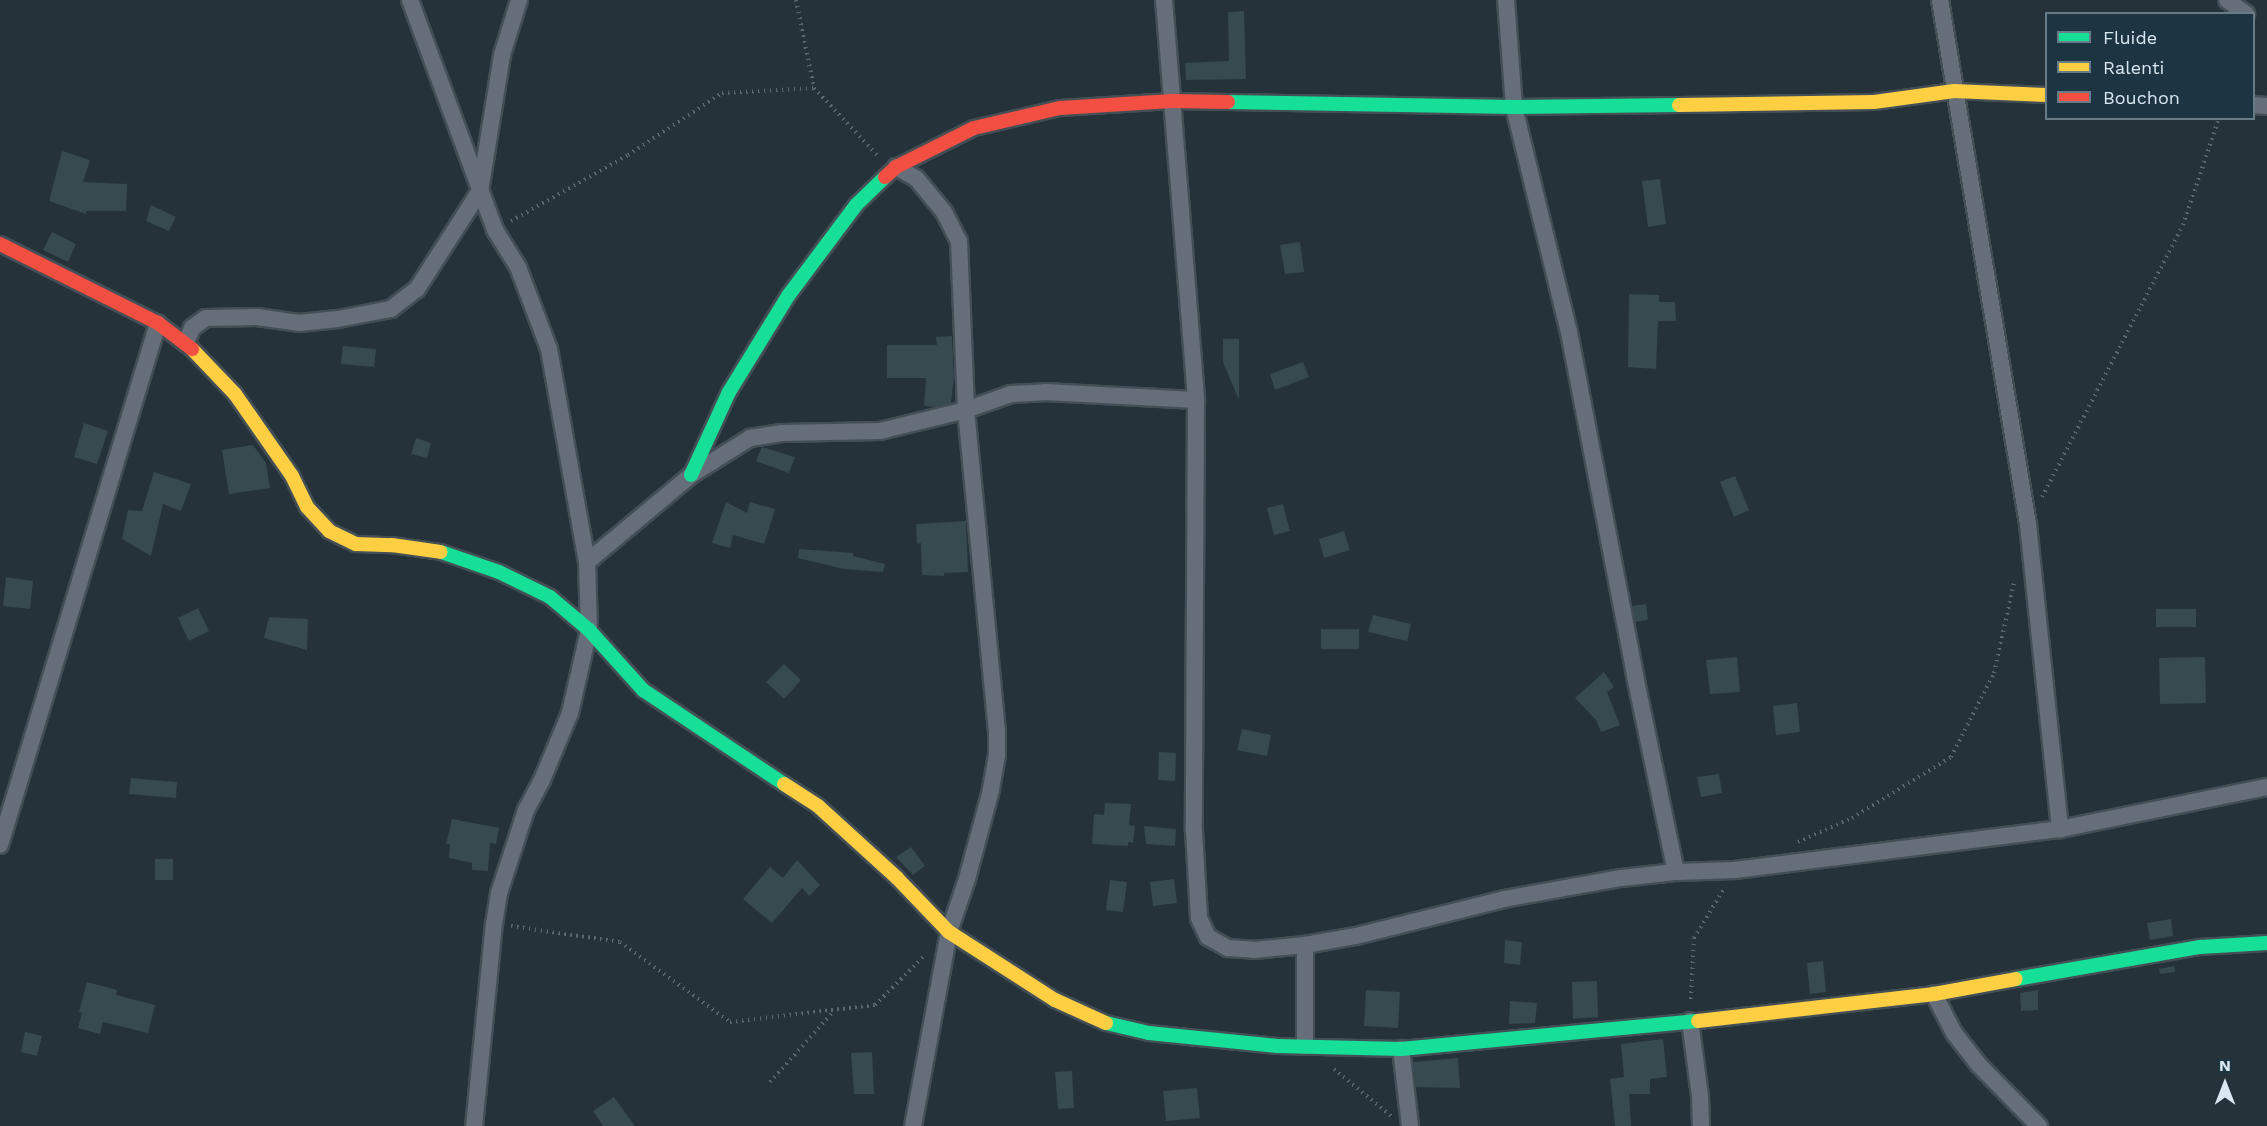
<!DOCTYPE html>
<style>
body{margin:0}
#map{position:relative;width:2267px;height:1126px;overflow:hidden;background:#25323a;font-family:"Work Sans",sans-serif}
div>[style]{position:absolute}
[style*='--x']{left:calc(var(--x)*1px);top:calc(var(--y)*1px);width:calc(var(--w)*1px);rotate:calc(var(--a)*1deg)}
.building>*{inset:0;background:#364a4f}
.path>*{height:4px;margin-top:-2px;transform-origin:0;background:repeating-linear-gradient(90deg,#5d676f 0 1.5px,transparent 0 6px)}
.roads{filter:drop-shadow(2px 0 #434e55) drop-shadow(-2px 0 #434e55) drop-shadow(0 2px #434e55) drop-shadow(0 -2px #434e55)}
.street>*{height:16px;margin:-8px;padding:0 8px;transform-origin:8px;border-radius:8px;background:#666e79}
.fast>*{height:14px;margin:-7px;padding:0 7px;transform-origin:7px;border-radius:7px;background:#16e098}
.slow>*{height:14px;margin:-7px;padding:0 7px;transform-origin:7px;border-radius:7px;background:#ffcf43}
.jam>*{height:14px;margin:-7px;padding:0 7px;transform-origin:7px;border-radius:7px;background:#f24e42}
span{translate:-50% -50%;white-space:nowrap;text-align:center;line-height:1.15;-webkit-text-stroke:6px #1d3442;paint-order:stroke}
.legend{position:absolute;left:2045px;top:12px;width:210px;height:108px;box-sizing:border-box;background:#1d3442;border:2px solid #687c88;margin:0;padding:8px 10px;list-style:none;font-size:18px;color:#d9e7f0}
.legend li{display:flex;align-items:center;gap:12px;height:30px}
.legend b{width:30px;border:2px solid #687c88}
.north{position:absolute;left:2195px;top:1054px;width:60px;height:60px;-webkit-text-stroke:4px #1d3442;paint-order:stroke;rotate:0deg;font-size:16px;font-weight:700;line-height:24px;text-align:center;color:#d9e7f0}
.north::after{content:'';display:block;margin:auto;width:21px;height:27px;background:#d9e7f0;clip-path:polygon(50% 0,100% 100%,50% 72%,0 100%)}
</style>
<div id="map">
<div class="building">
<div style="clip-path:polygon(1244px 11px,1246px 79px,1186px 80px,1185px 63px,1229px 61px,1228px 12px)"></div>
<div style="clip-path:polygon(62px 151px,90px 160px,83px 182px,127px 184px,126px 211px,86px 211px,86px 214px,49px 201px)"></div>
<div style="clip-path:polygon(1660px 179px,1666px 224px,1648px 227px,1642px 181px)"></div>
<div style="clip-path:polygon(151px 205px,176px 217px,169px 231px,146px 221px)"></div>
<div style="clip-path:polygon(52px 232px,76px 244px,68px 262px,43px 250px)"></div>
<div style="clip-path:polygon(1300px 242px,1304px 272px,1285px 274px,1280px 245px)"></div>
<div style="clip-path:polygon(1629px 294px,1659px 295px,1659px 302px,1675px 302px,1676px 321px,1658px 321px,1656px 369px,1628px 367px)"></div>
<div style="clip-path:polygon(952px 336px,954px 377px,951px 403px,935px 407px,924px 406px,926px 378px,887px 378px,887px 345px,937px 345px,936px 337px)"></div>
<div style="clip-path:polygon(1223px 339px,1239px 339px,1239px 400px,1223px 362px)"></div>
<div style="clip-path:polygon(343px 346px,376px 349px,374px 367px,341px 364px)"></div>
<div style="clip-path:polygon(1303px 362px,1309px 377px,1275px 390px,1270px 374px)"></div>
<div style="clip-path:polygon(84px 423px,108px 431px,97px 464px,74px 457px)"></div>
<div style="clip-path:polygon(416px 438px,431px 443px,427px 458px,411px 454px)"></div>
<div style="clip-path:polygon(253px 445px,266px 463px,270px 488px,229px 494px,222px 450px)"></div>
<div style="clip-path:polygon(762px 447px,795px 457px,789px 473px,756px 461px)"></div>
<div style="clip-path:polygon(154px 472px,191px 484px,181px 511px,163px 504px,151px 556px,122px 539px,128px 510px,142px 511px)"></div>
<div style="clip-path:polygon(1735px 476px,1749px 510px,1734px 517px,1720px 482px)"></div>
<div style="clip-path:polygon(726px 502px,747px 513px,750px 502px,775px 509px,764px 544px,733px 535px,730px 548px,712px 543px)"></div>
<div style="clip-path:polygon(1283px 504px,1290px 531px,1274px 535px,1267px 508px)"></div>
<div style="clip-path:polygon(966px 521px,968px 572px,944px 573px,944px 576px,922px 575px,921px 543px,917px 544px,916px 524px)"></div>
<div style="clip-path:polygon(1344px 531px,1350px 550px,1324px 558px,1319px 539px)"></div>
<div style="clip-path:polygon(799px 549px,853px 553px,853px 556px,885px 564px,883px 572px,844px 569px,798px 558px)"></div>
<div style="clip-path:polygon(6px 577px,33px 581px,30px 609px,3px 606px)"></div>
<div style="clip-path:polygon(1646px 604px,1648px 620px,1635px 622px,1632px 606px)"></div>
<div style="clip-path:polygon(198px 608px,209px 631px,189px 641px,178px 618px)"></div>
<div style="clip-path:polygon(2156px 609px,2196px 609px,2196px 627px,2156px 627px)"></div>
<div style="clip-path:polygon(1373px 615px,1411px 624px,1407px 641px,1368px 632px)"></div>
<div style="clip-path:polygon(269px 617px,308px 619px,307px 650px,264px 638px)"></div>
<div style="clip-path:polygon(1321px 629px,1359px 629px,1359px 649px,1321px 649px)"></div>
<div style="clip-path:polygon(1737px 657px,1740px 692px,1710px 694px,1706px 660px)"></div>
<div style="clip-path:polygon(2205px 657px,2206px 703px,2160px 704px,2159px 658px)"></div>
<div style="clip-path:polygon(784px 664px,801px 680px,784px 699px,766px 682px)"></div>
<div style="clip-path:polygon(1604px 672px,1614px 687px,1607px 692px,1620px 725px,1601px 732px,1596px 720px,1575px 698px)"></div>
<div style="clip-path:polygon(1797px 703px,1800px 732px,1776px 735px,1773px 706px)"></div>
<div style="clip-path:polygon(1242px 729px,1271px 735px,1267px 756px,1237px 750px)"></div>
<div style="clip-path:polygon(1159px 752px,1176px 753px,1175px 781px,1158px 780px)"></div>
<div style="clip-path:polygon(1719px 774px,1722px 793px,1701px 797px,1697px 777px)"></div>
<div style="clip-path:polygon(131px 778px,177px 782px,176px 798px,129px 794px)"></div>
<div style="clip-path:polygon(1105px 803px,1131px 804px,1129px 825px,1135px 826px,1133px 843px,1128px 842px,1128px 846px,1092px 844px,1094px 814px,1104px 815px)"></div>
<div style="clip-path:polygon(452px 819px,499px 828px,496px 844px,490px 843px,488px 871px,472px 870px,472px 863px,449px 858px,450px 844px,446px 844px)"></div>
<div style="clip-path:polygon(1144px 826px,1176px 829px,1175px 846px,1146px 844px)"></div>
<div style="clip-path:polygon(911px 847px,925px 866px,913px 875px,896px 857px)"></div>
<div style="clip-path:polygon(155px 859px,173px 859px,173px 880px,155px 880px)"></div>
<div style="clip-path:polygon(797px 860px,820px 885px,809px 896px,802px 888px,772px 923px,743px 899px,770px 867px,783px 878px)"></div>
<div style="clip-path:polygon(1174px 879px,1177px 903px,1153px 906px,1150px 882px)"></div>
<div style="clip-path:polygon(1110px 880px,1127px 882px,1123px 912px,1106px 910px)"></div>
<div style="clip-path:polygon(2171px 919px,2173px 936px,2150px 940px,2147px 923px)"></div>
<div style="clip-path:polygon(1505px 940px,1522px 942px,1520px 965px,1504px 963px)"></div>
<div style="clip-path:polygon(1823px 961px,1826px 992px,1810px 994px,1807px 963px)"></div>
<div style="clip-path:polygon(2174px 966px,2175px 972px,2160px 974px,2159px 969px)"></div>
<div style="clip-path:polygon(1597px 981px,1598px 1017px,1573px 1019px,1572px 982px)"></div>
<div style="clip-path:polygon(87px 982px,117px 990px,116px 995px,155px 1005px,148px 1033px,103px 1022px,100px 1034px,78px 1028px,82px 1013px,79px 1012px)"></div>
<div style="clip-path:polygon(1366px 990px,1400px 992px,1398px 1028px,1364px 1026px)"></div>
<div style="clip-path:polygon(2038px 990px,2038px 1010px,2021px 1011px,2020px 993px)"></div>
<div style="clip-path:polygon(1510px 1001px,1537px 1003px,1535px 1023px,1509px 1024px)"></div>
<div style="clip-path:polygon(25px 1032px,42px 1036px,37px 1056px,21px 1052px)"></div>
<div style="clip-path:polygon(1663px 1039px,1667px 1077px,1650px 1079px,1650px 1094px,1629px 1094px,1631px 1126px,1615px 1126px,1610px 1079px,1624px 1077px,1621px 1044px)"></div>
<div style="clip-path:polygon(872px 1052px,874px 1094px,854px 1094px,851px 1053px)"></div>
<div style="clip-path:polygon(1458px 1058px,1460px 1088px,1416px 1087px,1413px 1062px)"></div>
<div style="clip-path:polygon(1072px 1071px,1074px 1108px,1058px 1109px,1055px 1072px)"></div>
<div style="clip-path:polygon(1197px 1088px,1200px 1118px,1166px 1121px,1163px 1091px)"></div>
<div style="clip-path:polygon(614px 1097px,635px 1126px,603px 1126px,593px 1111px)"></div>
</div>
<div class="path">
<div style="--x:796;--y:0;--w:90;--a:78.4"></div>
<div style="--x:511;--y:221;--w:134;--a:-29.4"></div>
<div style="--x:628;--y:155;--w:113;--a:-33.4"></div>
<div style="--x:722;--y:93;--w:92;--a:-3.1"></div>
<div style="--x:814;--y:88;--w:95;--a:46.7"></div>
<div style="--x:2042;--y:497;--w:306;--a:-62.6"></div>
<div style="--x:2183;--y:225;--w:113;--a:-71.4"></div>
<div style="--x:1798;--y:842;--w:59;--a:-24"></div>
<div style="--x:1852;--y:818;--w:116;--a:-31.6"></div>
<div style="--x:1951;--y:757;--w:94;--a:-62.9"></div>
<div style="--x:1994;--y:673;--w:92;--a:-77.5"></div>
<div style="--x:511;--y:926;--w:110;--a:8.4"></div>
<div style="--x:620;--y:942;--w:136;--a:36"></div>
<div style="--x:730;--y:1022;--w:146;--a:-6.7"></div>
<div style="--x:875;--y:1005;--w:71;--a:-45"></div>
<div style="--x:1691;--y:999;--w:61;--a:-87.2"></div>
<div style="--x:1694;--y:938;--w:60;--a:-58.7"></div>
<div style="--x:1334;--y:1069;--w:74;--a:39.5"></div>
<div style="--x:770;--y:1082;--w:94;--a:-48"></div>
</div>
<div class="roads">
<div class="street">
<div style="--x:410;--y:0;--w:245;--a:69.7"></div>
<div style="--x:495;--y:230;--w:44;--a:58.1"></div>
<div style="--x:518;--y:267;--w:88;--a:69.3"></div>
<div style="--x:549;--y:349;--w:216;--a:79.9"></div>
<div style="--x:587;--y:562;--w:68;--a:88.3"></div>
<div style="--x:589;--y:630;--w:85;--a:102.9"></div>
<div style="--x:570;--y:713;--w:73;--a:112.7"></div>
<div style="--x:542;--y:780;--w:34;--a:118"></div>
<div style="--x:526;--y:810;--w:87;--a:108"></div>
<div style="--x:499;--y:893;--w:30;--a:99"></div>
<div style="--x:494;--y:923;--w:204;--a:95.6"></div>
<div style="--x:1164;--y:0;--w:401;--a:85.4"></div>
<div style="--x:1196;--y:400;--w:431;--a:90.3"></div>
<div style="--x:1194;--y:831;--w:87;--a:86.7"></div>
<div style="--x:1199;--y:918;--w:21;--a:65"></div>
<div style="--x:1208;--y:937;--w:23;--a:29"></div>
<div style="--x:1228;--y:948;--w:26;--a:4"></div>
<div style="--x:1254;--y:950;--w:51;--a:-5.6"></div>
<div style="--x:1305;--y:945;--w:101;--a:90"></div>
<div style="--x:1506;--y:0;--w:107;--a:85.7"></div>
<div style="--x:1514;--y:107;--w:232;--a:76.3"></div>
<div style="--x:1569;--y:332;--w:350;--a:79.1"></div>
<div style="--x:1635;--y:676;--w:200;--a:78.2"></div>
<div style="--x:1940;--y:0;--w:531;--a:80.47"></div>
<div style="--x:2028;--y:524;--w:307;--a:84"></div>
<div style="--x:2227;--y:0;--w:24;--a:36"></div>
<div style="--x:2254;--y:105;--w:13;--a:4"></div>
<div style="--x:896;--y:167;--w:23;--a:29"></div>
<div style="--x:916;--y:178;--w:44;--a:50.5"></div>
<div style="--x:944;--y:212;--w:33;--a:63"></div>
<div style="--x:959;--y:241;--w:169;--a:87.6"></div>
<div style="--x:966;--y:410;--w:322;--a:84.5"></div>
<div style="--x:997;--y:731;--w:24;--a:90"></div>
<div style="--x:997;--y:755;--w:36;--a:100"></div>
<div style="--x:991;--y:790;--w:92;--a:105.1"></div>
<div style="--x:967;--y:879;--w:56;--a:108.8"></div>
<div style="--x:949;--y:932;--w:197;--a:100.5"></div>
<div style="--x:186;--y:343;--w:16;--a:-68"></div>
<div style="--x:192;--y:328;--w:17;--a:-36"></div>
<div style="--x:206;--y:318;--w:51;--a:-1.1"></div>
<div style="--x:257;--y:317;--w:42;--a:8.1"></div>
<div style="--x:299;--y:323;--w:39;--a:-6"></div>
<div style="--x:338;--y:319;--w:54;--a:-10.7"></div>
<div style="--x:391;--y:309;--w:33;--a:-38"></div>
<div style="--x:417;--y:289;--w:117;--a:-57.3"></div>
<div style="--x:480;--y:191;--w:138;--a:-80.8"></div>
<div style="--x:502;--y:55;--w:58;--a:-72.8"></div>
<div style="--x:587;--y:562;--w:136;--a:-39.9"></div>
<div style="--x:691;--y:475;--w:70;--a:-32.1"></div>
<div style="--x:750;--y:438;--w:32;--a:-9"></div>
<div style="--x:782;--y:433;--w:98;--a:-1.2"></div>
<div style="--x:880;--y:431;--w:89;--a:-13.7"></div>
<div style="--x:966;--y:410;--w:48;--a:-19.6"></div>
<div style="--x:1011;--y:394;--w:34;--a:-3"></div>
<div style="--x:1045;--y:392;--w:151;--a:3"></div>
<div style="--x:0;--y:845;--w:545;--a:-73.16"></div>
<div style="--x:1305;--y:945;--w:52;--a:-10"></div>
<div style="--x:1356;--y:936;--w:153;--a:-14"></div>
<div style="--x:1504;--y:899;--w:119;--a:-10.2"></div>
<div style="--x:1621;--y:878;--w:55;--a:-6.2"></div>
<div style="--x:1676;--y:872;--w:59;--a:-1.9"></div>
<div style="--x:1735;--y:870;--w:328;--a:-7.2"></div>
<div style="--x:2060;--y:829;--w:211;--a:-11.5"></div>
<div style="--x:1934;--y:994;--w:44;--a:62.9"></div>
<div style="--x:1954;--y:1033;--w:41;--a:52"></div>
<div style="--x:1979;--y:1065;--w:86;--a:45.5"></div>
<div style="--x:1690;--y:1021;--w:76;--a:82.4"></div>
<div style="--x:1700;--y:1096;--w:30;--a:88"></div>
<div style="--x:1401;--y:1049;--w:78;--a:83.3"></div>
</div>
<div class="fast">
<div style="--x:1228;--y:102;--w:286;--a:1"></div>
<div style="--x:1514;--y:107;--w:165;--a:-0.7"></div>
<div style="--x:691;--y:475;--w:91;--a:-65.4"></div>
<div style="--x:729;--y:392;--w:113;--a:-58.4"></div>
<div style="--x:788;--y:296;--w:114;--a:-53.2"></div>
<div style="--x:856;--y:205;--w:40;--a:-44"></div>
<div style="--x:441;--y:552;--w:61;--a:19"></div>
<div style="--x:499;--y:572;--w:57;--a:26.1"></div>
<div style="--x:550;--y:597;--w:51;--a:40.2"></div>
<div style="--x:589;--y:630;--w:81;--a:48"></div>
<div style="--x:643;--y:690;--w:169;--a:33.7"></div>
<div style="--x:2016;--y:979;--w:187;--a:-9.9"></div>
<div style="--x:2200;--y:947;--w:67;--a:-3.4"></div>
<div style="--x:1106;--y:1023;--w:44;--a:13.1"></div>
<div style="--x:1149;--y:1033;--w:129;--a:5.8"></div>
<div style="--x:1277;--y:1046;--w:124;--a:1.4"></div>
<div style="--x:1401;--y:1049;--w:298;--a:-5.4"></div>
</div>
<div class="slow">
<div style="--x:1679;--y:105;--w:195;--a:-0.9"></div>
<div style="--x:1874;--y:102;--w:81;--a:-7.8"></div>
<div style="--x:1954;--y:91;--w:92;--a:2.5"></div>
<div style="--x:192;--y:349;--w:62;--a:46.3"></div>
<div style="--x:235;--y:394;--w:100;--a:55.2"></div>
<div style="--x:292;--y:476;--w:34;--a:64"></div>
<div style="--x:307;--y:507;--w:33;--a:47"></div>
<div style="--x:329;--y:531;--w:30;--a:26"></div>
<div style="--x:356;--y:544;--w:36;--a:2"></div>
<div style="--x:392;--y:545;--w:49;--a:8.1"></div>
<div style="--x:784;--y:784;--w:40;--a:32.9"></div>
<div style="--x:818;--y:806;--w:107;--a:42.3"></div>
<div style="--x:897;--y:878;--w:75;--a:46.1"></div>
<div style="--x:949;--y:932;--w:126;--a:32.7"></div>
<div style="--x:1055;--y:1000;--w:56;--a:24.3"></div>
<div style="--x:1698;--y:1021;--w:238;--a:-6.5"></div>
<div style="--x:1934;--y:994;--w:83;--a:-10.4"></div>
</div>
<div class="jam">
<div style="--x:885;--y:177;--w:15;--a:-42"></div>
<div style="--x:896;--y:167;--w:87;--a:-26.6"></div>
<div style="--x:974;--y:128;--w:88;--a:-13.1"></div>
<div style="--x:1060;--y:108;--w:112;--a:-3.6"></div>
<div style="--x:1172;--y:101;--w:56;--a:1"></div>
<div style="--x:0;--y:244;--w:177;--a:26.6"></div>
<div style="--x:158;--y:323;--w:43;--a:37.4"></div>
</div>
</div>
<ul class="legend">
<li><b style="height:8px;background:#16e098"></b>Fluide</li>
<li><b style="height:8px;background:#ffcf43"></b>Ralenti</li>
<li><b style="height:8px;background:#f24e42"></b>Bouchon</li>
</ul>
<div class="north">N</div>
</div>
